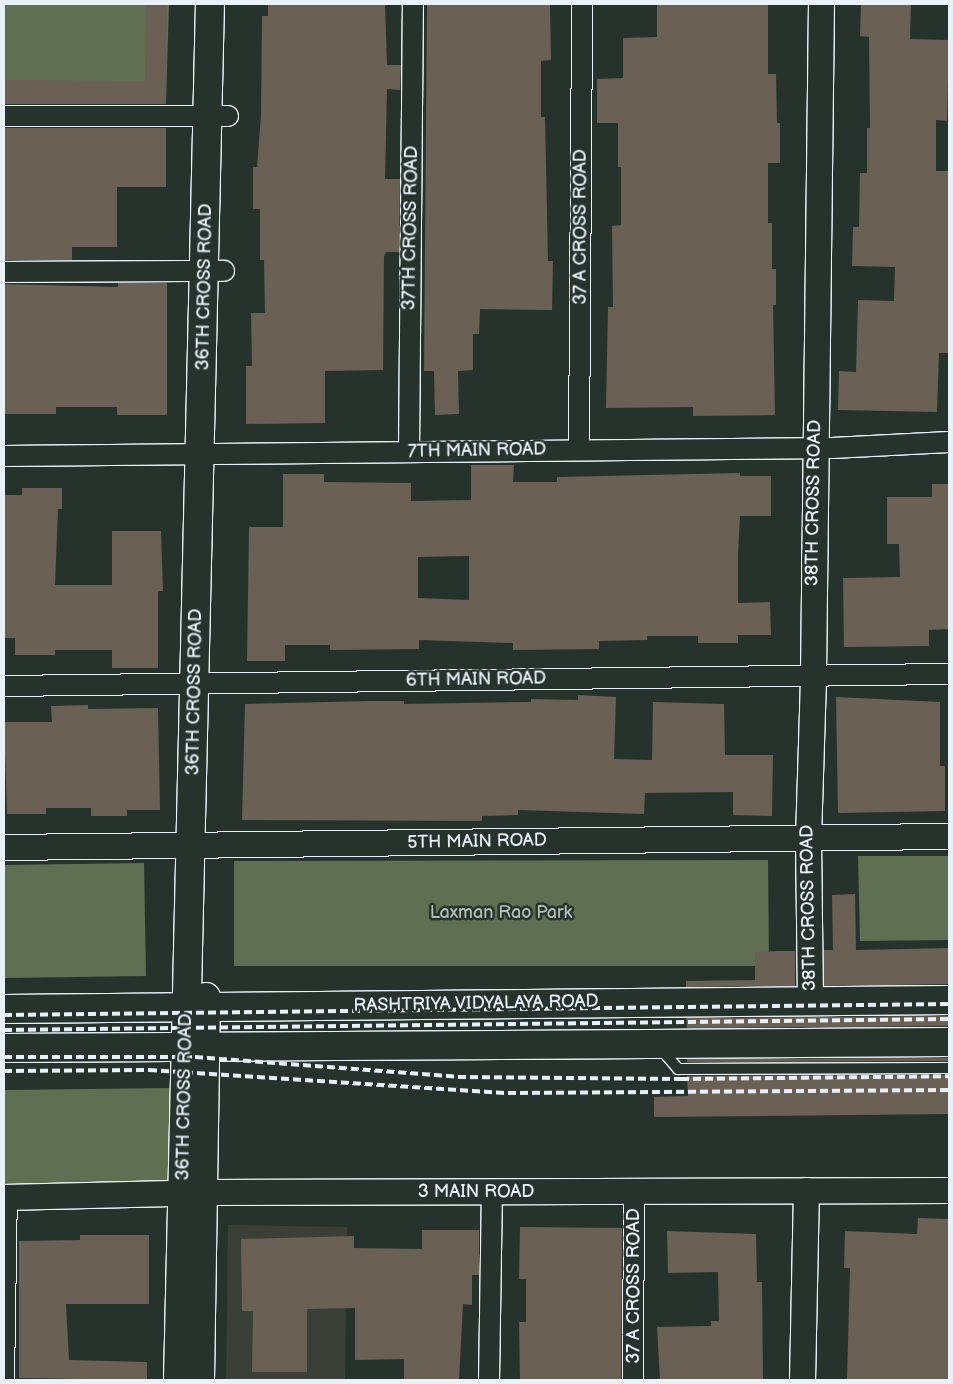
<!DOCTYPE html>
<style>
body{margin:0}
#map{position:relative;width:953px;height:1384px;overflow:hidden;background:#26332d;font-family:"Balsamiq Sans",sans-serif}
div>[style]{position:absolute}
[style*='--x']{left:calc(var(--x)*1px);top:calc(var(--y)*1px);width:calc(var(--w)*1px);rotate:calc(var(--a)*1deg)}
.built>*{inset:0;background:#3a4038}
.green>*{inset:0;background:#606f51}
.building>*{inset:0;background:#6a6053}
.roads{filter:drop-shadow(1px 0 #e8f1f8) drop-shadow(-1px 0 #e8f1f8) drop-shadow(0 1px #e8f1f8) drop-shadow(0 -1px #e8f1f8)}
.service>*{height:10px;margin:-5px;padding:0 5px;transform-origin:5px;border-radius:5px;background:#26332d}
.minor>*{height:20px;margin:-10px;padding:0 10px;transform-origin:10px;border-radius:10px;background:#26332d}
.tertiary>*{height:25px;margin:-12.5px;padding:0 12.5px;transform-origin:12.5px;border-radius:12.5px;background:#26332d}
.secondary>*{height:28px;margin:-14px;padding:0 14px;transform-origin:14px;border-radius:14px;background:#26332d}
.rail>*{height:4px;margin-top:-2px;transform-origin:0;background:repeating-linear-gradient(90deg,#e8f1f8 0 8px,transparent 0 12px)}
span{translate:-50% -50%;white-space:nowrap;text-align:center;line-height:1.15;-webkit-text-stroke:5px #26332d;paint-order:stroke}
.street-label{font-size:18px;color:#e8f1f8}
.park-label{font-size:18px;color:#b2bdb5}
.frame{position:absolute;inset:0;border:5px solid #e8f1f8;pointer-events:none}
</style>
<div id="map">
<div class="built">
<div style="clip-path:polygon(228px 1225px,347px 1227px,345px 1380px,226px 1380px)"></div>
</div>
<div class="green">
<div style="clip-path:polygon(4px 4px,169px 4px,166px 102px,4px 101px)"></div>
<div style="clip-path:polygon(858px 856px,949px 856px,949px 940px,860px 941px)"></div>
<div style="clip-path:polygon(768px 860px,769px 966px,234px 966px,234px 861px)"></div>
<div style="clip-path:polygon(144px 863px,146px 976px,4px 978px,4px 865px)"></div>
<div style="clip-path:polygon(171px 1088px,172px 1185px,4px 1187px,4px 1090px)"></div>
</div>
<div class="building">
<div style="clip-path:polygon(146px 4px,167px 4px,166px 104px,4px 104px,4px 80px,145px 81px)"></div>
<div style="clip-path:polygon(268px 4px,385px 4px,387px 65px,401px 65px,400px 90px,387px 89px,385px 179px,400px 179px,399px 252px,386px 252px,384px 257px,383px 370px,325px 371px,325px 423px,246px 424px,246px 366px,252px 366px,251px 313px,265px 313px,264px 260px,260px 260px,260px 209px,253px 209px,253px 167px,257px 167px,261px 115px,262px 16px,268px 16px)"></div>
<div style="clip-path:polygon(427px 4px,550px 4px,551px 60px,541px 61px,541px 117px,545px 117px,548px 261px,553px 261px,552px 310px,480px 309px,479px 334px,473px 334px,473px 370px,458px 371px,459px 414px,435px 415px,434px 371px,424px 371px)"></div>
<div style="clip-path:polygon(657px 4px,768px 4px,768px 74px,776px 74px,777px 123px,780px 123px,780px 163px,768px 163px,768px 223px,772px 223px,772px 269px,776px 269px,776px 305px,773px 305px,775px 415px,693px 416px,693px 407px,606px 408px,608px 307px,613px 307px,612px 226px,621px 225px,621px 167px,618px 167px,618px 123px,597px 123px,597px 79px,623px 78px,623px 38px,657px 37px)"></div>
<div style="clip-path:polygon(861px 4px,911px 4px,910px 39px,949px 40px,947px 121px,936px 120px,936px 171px,949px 171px,949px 353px,939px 353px,937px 412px,838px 410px,839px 371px,856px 372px,858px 300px,894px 301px,895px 267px,852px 266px,853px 227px,859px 227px,860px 173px,867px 173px,867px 128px,870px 128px,869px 37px,860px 36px)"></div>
<div style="clip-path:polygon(4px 128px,166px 128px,166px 187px,117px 187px,117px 247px,72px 247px,72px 260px,4px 260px)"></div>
<div style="clip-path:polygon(118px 283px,167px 283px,167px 415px,117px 415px,117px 407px,56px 407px,56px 414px,4px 414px,4px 284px,118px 287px)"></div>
<div style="clip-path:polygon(evenodd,471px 465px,514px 465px,513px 482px,557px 482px,557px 477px,740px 473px,740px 476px,771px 476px,771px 516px,740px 516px,738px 554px,738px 603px,770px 602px,771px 635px,738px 635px,738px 643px,698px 643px,698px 636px,647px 636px,647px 640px,599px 641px,599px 649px,513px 650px,513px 643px,419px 640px,419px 649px,330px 650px,330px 645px,285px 645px,285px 661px,247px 661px,249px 527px,283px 527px,283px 474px,324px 474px,324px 482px,411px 483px,411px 501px,471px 500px,471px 465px,469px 556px,469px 600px,418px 598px,418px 557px,469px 556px)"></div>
<div style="clip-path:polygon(932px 484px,949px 484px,949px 629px,929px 630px,929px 646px,844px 647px,843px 578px,900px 577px,899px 544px,887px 544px,887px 497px,932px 497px)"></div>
<div style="clip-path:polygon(22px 488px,62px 488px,62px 509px,58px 509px,55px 585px,112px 585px,112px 531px,161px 531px,163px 591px,158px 591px,158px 668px,112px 668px,112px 650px,55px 650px,55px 655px,15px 655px,15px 638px,4px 638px,4px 495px,22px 495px)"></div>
<div style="clip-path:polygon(578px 695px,616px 697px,614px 759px,652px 760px,653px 702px,724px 704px,725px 755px,773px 755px,772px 816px,733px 815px,733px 792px,645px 793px,644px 814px,518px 810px,518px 815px,482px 816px,482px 821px,242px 820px,245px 704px,371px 701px,404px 701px,404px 704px,531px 702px,531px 699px,578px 700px)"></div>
<div style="clip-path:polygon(836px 697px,940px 702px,940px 766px,945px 766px,945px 811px,838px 813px)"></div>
<div style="clip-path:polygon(88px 705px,88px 709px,158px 708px,160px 810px,127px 810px,127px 816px,91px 816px,91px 808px,46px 808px,46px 814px,7px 814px,4px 722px,52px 722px,51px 706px)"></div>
<div style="clip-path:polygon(855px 894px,856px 950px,949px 948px,949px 984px,824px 986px,824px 950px,833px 950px,832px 895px)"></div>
<div style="clip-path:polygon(777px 951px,795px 951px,795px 986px,686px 987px,686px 981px,755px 980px,755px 952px)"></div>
<div style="clip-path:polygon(949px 1016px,949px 1026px,687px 1028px,686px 1018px)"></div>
<div style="clip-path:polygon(949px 1058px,949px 1061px,687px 1062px,687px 1059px)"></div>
<div style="clip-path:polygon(949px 1075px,949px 1114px,654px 1117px,654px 1097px,688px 1096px,687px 1076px)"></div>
<div style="clip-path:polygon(918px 1218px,949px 1219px,949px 1380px,847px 1380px,850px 1268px,844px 1268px,845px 1231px,917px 1234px)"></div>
<div style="clip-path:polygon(520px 1227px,622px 1228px,621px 1380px,520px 1380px,519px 1322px,526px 1322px,526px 1279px,519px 1279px)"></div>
<div style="clip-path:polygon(422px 1230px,479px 1230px,479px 1275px,472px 1275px,472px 1305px,463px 1304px,459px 1380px,404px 1380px,404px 1359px,355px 1360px,355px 1308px,307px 1309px,307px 1372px,252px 1372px,253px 1311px,242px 1311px,241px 1239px,354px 1236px,354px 1248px,422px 1249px)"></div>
<div style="clip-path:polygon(667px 1231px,756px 1234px,757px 1282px,762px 1282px,763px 1380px,660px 1380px,657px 1327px,711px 1326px,711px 1321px,719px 1321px,718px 1272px,668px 1273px)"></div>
<div style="clip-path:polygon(80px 1235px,149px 1235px,149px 1304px,66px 1304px,69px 1360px,147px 1362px,147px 1380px,19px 1378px,19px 1241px,80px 1240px)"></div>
</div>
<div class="roads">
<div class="service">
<div style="--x:660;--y:1048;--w:28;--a:49"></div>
<div style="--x:678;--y:1069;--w:271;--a:-0.2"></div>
</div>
<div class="minor">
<div style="--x:4;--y:116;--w:224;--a:0"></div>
<div style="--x:4;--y:272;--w:220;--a:-0.3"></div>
<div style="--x:579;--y:450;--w:446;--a:-89.6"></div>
<div style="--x:409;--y:452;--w:448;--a:-89.5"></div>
<div style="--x:4;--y:456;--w:828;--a:-0.55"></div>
<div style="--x:832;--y:448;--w:117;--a:-2.9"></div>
<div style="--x:4;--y:686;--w:945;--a:-0.73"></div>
<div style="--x:4;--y:1380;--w:183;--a:-89.1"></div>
<div style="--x:489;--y:1380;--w:188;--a:-89.1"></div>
<div style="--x:633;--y:1380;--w:189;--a:-89.7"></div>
</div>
<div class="tertiary">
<div style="--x:4;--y:847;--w:945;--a:-0.67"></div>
<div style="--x:810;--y:1002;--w:164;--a:-90.7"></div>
<div style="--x:808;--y:838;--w:162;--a:-88.2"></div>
<div style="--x:813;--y:676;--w:672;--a:-89.32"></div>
<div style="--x:4;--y:1197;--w:199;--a:-1.4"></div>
<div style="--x:203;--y:1192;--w:746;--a:-0.15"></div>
<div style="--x:802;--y:1380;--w:190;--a:-88.8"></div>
</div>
<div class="secondary">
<div style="--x:4;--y:1009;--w:945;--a:-0.55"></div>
<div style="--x:4;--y:1048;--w:945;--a:-0.36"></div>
<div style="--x:178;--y:1380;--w:1376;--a:-88.67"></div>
<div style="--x:200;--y:1380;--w:383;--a:-89.1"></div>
</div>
</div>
<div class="rail">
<div style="--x:4;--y:1015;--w:945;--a:-0.67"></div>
<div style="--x:4;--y:1030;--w:945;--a:-0.67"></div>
<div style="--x:4;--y:1057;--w:191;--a:0"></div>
<div style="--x:195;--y:1057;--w:264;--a:4.3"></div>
<div style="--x:458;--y:1077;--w:223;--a:0.5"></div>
<div style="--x:681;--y:1079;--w:268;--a:-0.6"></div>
<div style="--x:4;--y:1071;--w:145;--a:-0.4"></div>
<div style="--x:149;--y:1070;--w:360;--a:3.7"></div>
<div style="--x:508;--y:1093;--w:441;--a:-0.4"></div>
</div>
<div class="street-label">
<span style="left:581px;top:227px;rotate:-90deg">37 A CROSS ROAD</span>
<span style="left:411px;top:228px;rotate:-89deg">37TH CROSS ROAD</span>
<span style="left:205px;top:287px;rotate:-89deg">36TH CROSS ROAD</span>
<span style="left:477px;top:451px;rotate:-1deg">7TH MAIN ROAD</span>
<span style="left:814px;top:503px;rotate:-89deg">38TH CROSS ROAD</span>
<span style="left:476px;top:680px;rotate:-1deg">6TH MAIN ROAD</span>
<span style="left:195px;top:692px;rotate:-89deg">36TH CROSS ROAD</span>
<span style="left:477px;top:842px;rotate:-1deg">5TH MAIN ROAD</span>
<span style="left:809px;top:908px;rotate:-91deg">38TH CROSS ROAD</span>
<span style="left:476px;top:1004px;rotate:-1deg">RASHTRIYA VIDYALAYA ROAD</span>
<span style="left:185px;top:1097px;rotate:-89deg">36TH CROSS ROAD</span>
<span style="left:476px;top:1192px">3 MAIN ROAD</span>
<span style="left:634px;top:1286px;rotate:-90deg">37 A CROSS ROAD</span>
</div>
<div class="park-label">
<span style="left:501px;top:913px">Laxman Rao Park</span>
</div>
<div class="frame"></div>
</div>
